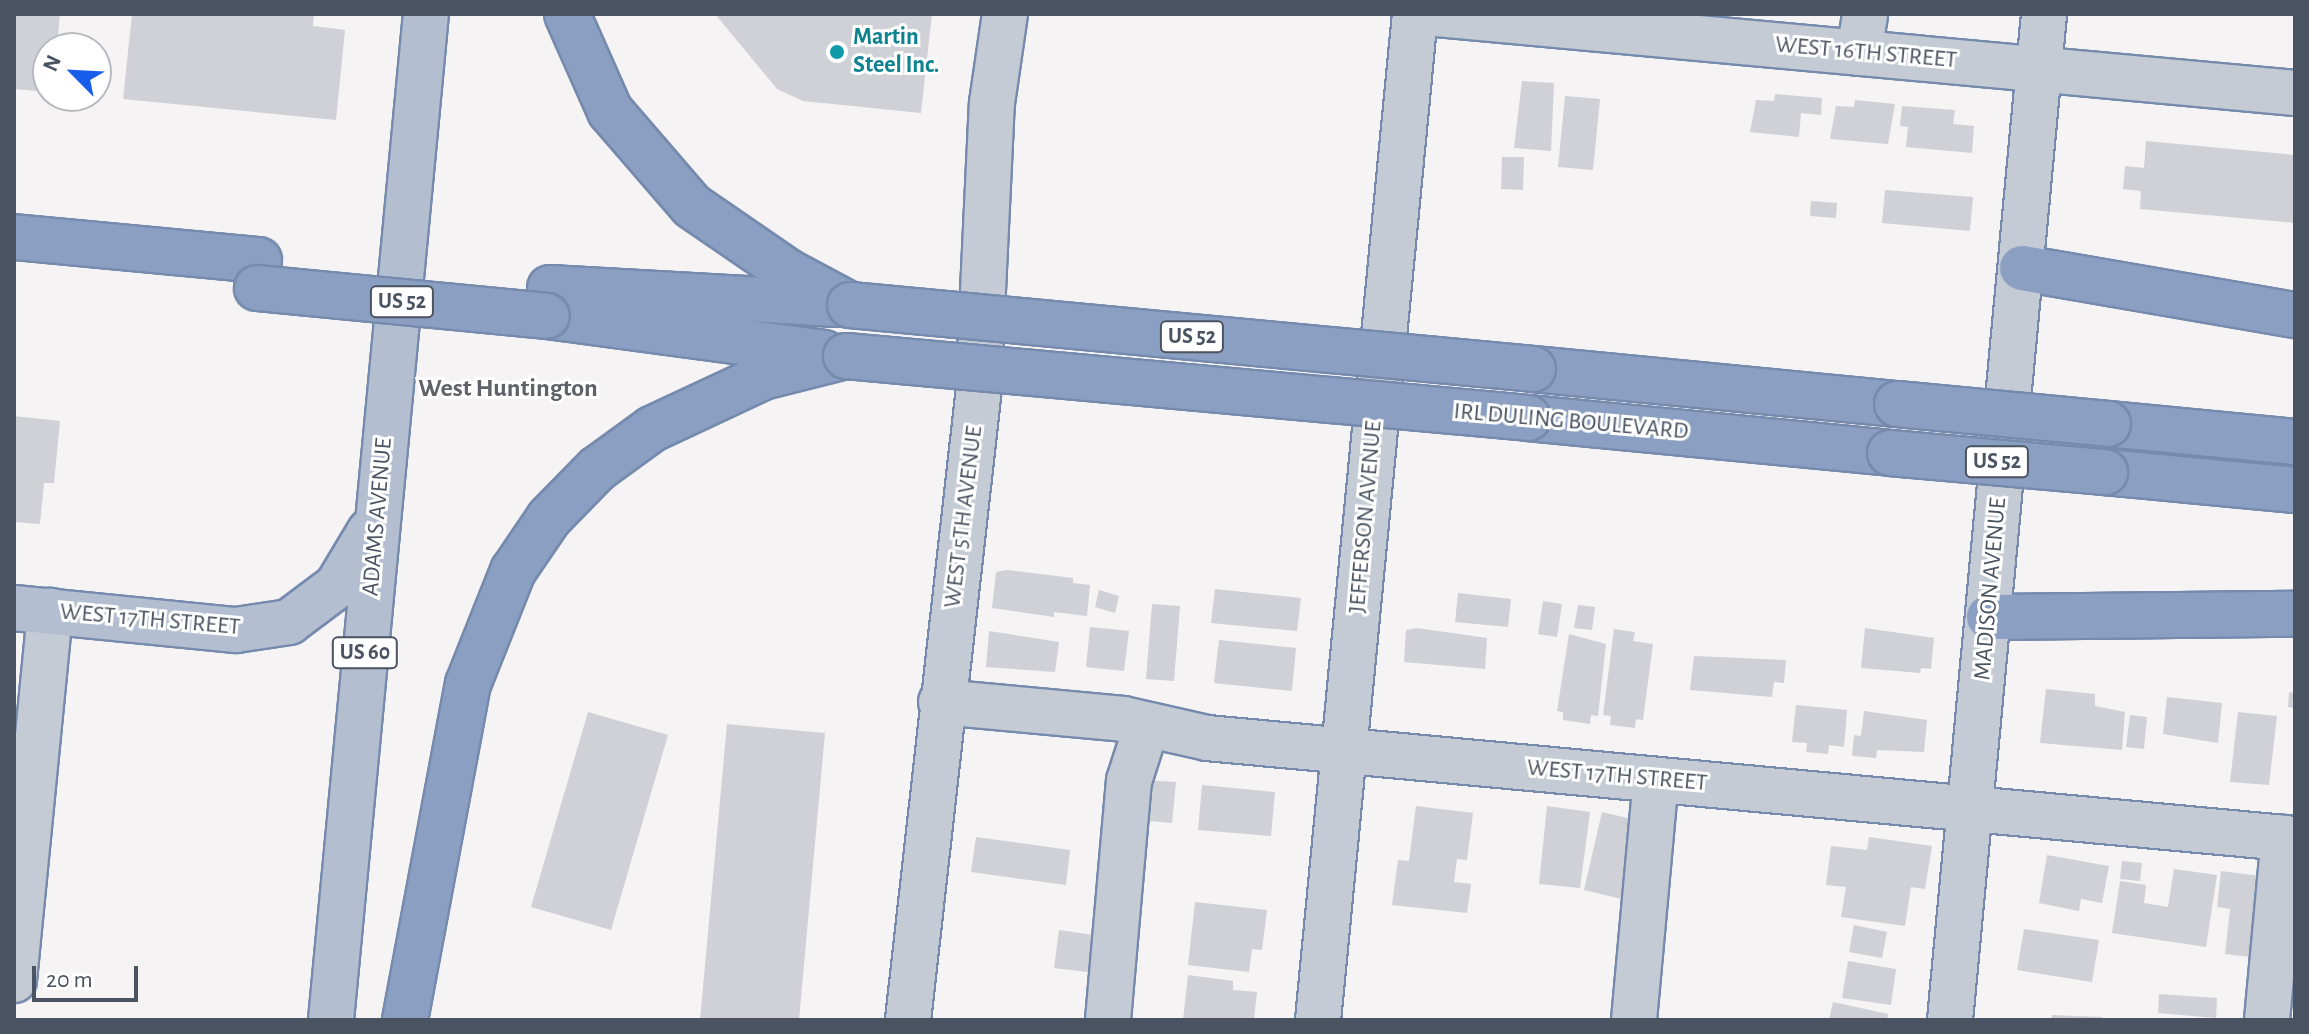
<!DOCTYPE html>
<style>
body{margin:0}
#map{position:relative;width:2309px;height:1034px;overflow:hidden;background:#f5f3f3;font-family:"Alegreya Sans",sans-serif}
div>[style]{position:absolute}
[style*='--x']{left:calc(var(--x)*1px);top:calc(var(--y)*1px);width:calc(var(--w)*1px);rotate:calc(var(--a)*1deg)}
.building>*{inset:0;background:#cfd1d7}
.roads{filter:drop-shadow(2px 0 #758aad) drop-shadow(-2px 0 #758aad) drop-shadow(0 2px #758aad) drop-shadow(0 -2px #758aad)}
.minor>*{height:44px;margin:-22px;padding:0 22px;transform-origin:22px;border-radius:22px;background:#c4cbd4}
.major>*{height:44px;margin:-22px;padding:0 22px;transform-origin:22px;border-radius:22px;background:#b3bfd1}
.highway>*{height:44px;margin:-22px;padding:0 22px;transform-origin:22px;border-radius:22px;background:#8a9fc1}
.bridges{filter:drop-shadow(2px 0 #758aad) drop-shadow(-2px 0 #758aad) drop-shadow(0 2px #758aad) drop-shadow(0 -2px #758aad)}
.highway-bridge>*{height:44px;margin:-22px;padding:0 22px;transform-origin:22px;border-radius:22px;background:#8a9fc1}
.dots>*{width:22px;height:22px;translate:-50% -50%;box-sizing:border-box;border:4px solid #fff;border-radius:50%}
span{translate:-50% -50%;white-space:nowrap;text-align:center;line-height:1.15;-webkit-text-stroke:6px #fff;paint-order:stroke}
.shield-label span{padding:2px 6px;background:#fff;border:2px solid;border-radius:6px;-webkit-text-stroke-width:0}
.shield-label{font-size:22px;color:#4a5361;font-weight:700}
.culture-label{font-size:24px;color:#0d838f;font-weight:700}
.left{translate:0 -50%;text-align:left}
.street-label{font-size:24px;color:#4a5361}
.neighbourhood-label{font-size:26px;color:#5f6268;font-weight:700}
.frame{position:absolute;inset:0;border:16px solid #4a5361;pointer-events:none}
.north{position:absolute;left:32px;top:32px;width:80px;height:80px;box-sizing:border-box;background:#fff;border:2px solid #b7bac0;border-radius:50%;rotate:294deg;font-size:22px;font-weight:700;line-height:32px;text-align:center;color:#4a5361}
.north::after{content:'';display:block;margin:auto;width:28px;height:36px;background:#185dea;clip-path:polygon(50% 0,100% 100%,50% 72%,0 100%)}
.scale{position:absolute;left:32px;top:966px;width:106px;height:36px;box-sizing:border-box;border:4px solid #4a5361;border-top:0;padding-left:10px;font-size:24px;line-height:28px;white-space:nowrap;color:#4a5361;-webkit-text-stroke:6px #fff;paint-order:stroke}
</style>
<div id="map">
<div class="building">
<div style="clip-path:polygon(14px 14px,60px 14px,57px 48px,48px 48px,48px 92px,14px 89px)"></div>
<div style="clip-path:polygon(132px 14px,314px 14px,313px 26px,345px 30px,336px 120px,123px 99px)"></div>
<div style="clip-path:polygon(715px 14px,932px 14px,921px 113px,803px 101px,777px 89px)"></div>
<div style="clip-path:polygon(1522px 81px,1554px 83px,1551px 151px,1514px 148px)"></div>
<div style="clip-path:polygon(1775px 94px,1822px 98px,1821px 115px,1801px 113px,1799px 137px,1750px 132px,1756px 100px,1774px 101px)"></div>
<div style="clip-path:polygon(1565px 96px,1600px 99px,1593px 170px,1558px 167px)"></div>
<div style="clip-path:polygon(1855px 100px,1895px 104px,1888px 144px,1830px 139px,1836px 106px,1854px 107px)"></div>
<div style="clip-path:polygon(1902px 106px,1955px 110px,1953px 124px,1974px 126px,1972px 153px,1906px 147px,1908px 127px,1900px 126px)"></div>
<div style="clip-path:polygon(2146px 141px,2295px 155px,2295px 223px,2140px 209px,2141px 191px,2123px 189px,2125px 166px,2144px 168px)"></div>
<div style="clip-path:polygon(1502px 157px,1524px 157px,1523px 190px,1501px 189px)"></div>
<div style="clip-path:polygon(1885px 190px,1973px 197px,1970px 231px,1882px 223px)"></div>
<div style="clip-path:polygon(1811px 201px,1837px 203px,1836px 218px,1810px 216px)"></div>
<div style="clip-path:polygon(14px 416px,60px 421px,54px 483px,44px 483px,40px 524px,14px 522px)"></div>
<div style="clip-path:polygon(1007px 570px,1073px 578px,1073px 583px,1090px 585px,1087px 616px,1054px 612px,1054px 617px,992px 608px,996px 572px)"></div>
<div style="clip-path:polygon(1215px 589px,1301px 598px,1297px 631px,1211px 623px)"></div>
<div style="clip-path:polygon(1099px 590px,1119px 596px,1115px 613px,1095px 607px)"></div>
<div style="clip-path:polygon(1458px 593px,1511px 599px,1508px 627px,1455px 622px)"></div>
<div style="clip-path:polygon(1543px 601px,1562px 604px,1557px 637px,1538px 634px)"></div>
<div style="clip-path:polygon(1152px 604px,1180px 606px,1174px 681px,1146px 679px)"></div>
<div style="clip-path:polygon(1578px 605px,1595px 607px,1592px 630px,1574px 628px)"></div>
<div style="clip-path:polygon(1090px 627px,1129px 631px,1124px 671px,1086px 667px)"></div>
<div style="clip-path:polygon(1417px 628px,1487px 638px,1485px 669px,1404px 662px,1406px 630px)"></div>
<div style="clip-path:polygon(1865px 628px,1934px 638px,1931px 669px,1921px 668px,1920px 673px,1861px 668px)"></div>
<div style="clip-path:polygon(1614px 629px,1635px 632px,1633px 641px,1653px 644px,1643px 720px,1636px 719px,1635px 728px,1610px 725px,1611px 716px,1603px 715px)"></div>
<div style="clip-path:polygon(989px 631px,1059px 642px,1055px 672px,986px 667px)"></div>
<div style="clip-path:polygon(1569px 634px,1606px 644px,1598px 716px,1591px 715px,1590px 724px,1563px 720px,1563px 712px,1557px 711px)"></div>
<div style="clip-path:polygon(1219px 640px,1296px 648px,1292px 691px,1214px 683px)"></div>
<div style="clip-path:polygon(1694px 656px,1786px 660px,1784px 683px,1774px 682px,1772px 697px,1690px 690px)"></div>
<div style="clip-path:polygon(2046px 689px,2095px 694px,2095px 706px,2125px 712px,2122px 750px,2040px 743px)"></div>
<div style="clip-path:polygon(2289px 692px,2295px 693px,2295px 708px,2288px 707px)"></div>
<div style="clip-path:polygon(2167px 697px,2222px 703px,2218px 743px,2163px 734px)"></div>
<div style="clip-path:polygon(1796px 705px,1847px 710px,1844px 747px,1829px 745px,1828px 754px,1806px 752px,1807px 743px,1792px 742px)"></div>
<div style="clip-path:polygon(1864px 711px,1927px 720px,1924px 752px,1877px 750px,1876px 758px,1852px 756px,1854px 735px,1861px 736px)"></div>
<div style="clip-path:polygon(588px 712px,668px 735px,611px 930px,531px 907px)"></div>
<div style="clip-path:polygon(2238px 712px,2277px 716px,2269px 785px,2230px 782px)"></div>
<div style="clip-path:polygon(2130px 715px,2147px 717px,2144px 749px,2126px 747px)"></div>
<div style="clip-path:polygon(727px 724px,825px 733px,799px 1020px,700px 1020px)"></div>
<div style="clip-path:polygon(1143px 780px,1176px 782px,1172px 823px,1139px 820px)"></div>
<div style="clip-path:polygon(1202px 785px,1275px 792px,1271px 836px,1198px 830px)"></div>
<div style="clip-path:polygon(1416px 806px,1473px 813px,1467px 860px,1457px 859px,1454px 882px,1471px 884px,1467px 913px,1392px 905px,1398px 860px,1409px 861px)"></div>
<div style="clip-path:polygon(1547px 806px,1590px 812px,1580px 888px,1539px 884px)"></div>
<div style="clip-path:polygon(1602px 812px,1640px 821px,1622px 899px,1584px 890px)"></div>
<div style="clip-path:polygon(976px 837px,1070px 850px,1066px 885px,971px 872px)"></div>
<div style="clip-path:polygon(1869px 837px,1932px 846px,1925px 889px,1911px 887px,1905px 926px,1841px 917px,1846px 887px,1826px 885px,1831px 846px,1867px 850px)"></div>
<div style="clip-path:polygon(2047px 855px,2109px 866px,2102px 903px,2081px 899px,2079px 911px,2039px 903px)"></div>
<div style="clip-path:polygon(2122px 861px,2142px 863px,2140px 881px,2120px 879px)"></div>
<div style="clip-path:polygon(2174px 869px,2217px 875px,2206px 947px,2112px 933px,2120px 881px,2146px 885px,2144px 903px,2168px 907px)"></div>
<div style="clip-path:polygon(2221px 871px,2269px 877px,2259px 958px,2225px 954px,2230px 909px,2217px 907px)"></div>
<div style="clip-path:polygon(1195px 902px,1267px 910px,1262px 950px,1252px 949px,1249px 972px,1188px 965px)"></div>
<div style="clip-path:polygon(1854px 925px,1887px 932px,1882px 958px,1849px 952px)"></div>
<div style="clip-path:polygon(2024px 929px,2099px 940px,2092px 982px,2017px 970px)"></div>
<div style="clip-path:polygon(1059px 930px,1108px 937px,1103px 974px,1054px 968px)"></div>
<div style="clip-path:polygon(1848px 961px,1896px 969px,1891px 1005px,1842px 998px)"></div>
<div style="clip-path:polygon(1188px 975px,1233px 981px,1233px 990px,1257px 992px,1254px 1020px,1183px 1020px)"></div>
<div style="clip-path:polygon(2159px 994px,2217px 998px,2216px 1018px,2158px 1013px)"></div>
<div style="clip-path:polygon(1833px 1002px,1888px 1014px,1887px 1020px,1829px 1020px)"></div>
<div style="clip-path:polygon(2052px 1015px,2102px 1017px,2102px 1020px,2051px 1020px)"></div>
</div>
<div class="roads">
<div class="minor">
<div style="--x:1437;--y:14;--w:862;--a:5.26"></div>
<div style="--x:1859;--y:53;--w:39;--a:-81"></div>
<div style="--x:941;--y:702;--w:183;--a:5.3"></div>
<div style="--x:1123;--y:719;--w:86;--a:12.7"></div>
<div style="--x:1207;--y:738;--w:1093;--a:5.3"></div>
<div style="--x:14;--y:980;--w:371;--a:-84.4"></div>
<div style="--x:908;--y:1020;--w:627;--a:-83.59"></div>
<div style="--x:978;--y:397;--w:294;--a:-87.3"></div>
<div style="--x:992;--y:103;--w:90;--a:-81.7"></div>
<div style="--x:1108;--y:1020;--w:240;--a:-85"></div>
<div style="--x:1129;--y:781;--w:59;--a:-72.2"></div>
<div style="--x:1318;--y:1020;--w:1011;--a:-84.49"></div>
<div style="--x:1634;--y:1020;--w:241;--a:-84.8"></div>
<div style="--x:1950;--y:1020;--w:1010;--a:-84.66"></div>
<div style="--x:2267;--y:1020;--w:183;--a:-84.7"></div>
</div>
<div class="major">
<div style="--x:14;--y:608;--w:223;--a:5.7"></div>
<div style="--x:236;--y:630;--w:54;--a:-8.6"></div>
<div style="--x:289;--y:622;--w:60;--a:-36.9"></div>
<div style="--x:337;--y:586;--w:64;--a:-59"></div>
<div style="--x:331;--y:1020;--w:1010;--a:-84.61"></div>
</div>
<div class="highway">
<div style="--x:567;--y:14;--w:106;--a:66.1"></div>
<div style="--x:610;--y:111;--w:125;--a:49.2"></div>
<div style="--x:692;--y:206;--w:116;--a:34.5"></div>
<div style="--x:788;--y:272;--w:70;--a:28"></div>
<div style="--x:14;--y:237;--w:246;--a:5.4"></div>
<div style="--x:2022;--y:268;--w:277;--a:9.8"></div>
<div style="--x:550;--y:288;--w:286;--a:3.2"></div>
<div style="--x:547;--y:316;--w:279;--a:7.6"></div>
<div style="--x:1533;--y:369;--w:366;--a:5.5"></div>
<div style="--x:1528;--y:418;--w:364;--a:5.5"></div>
<div style="--x:2108;--y:424;--w:188;--a:5.5"></div>
<div style="--x:2105;--y:472;--w:191;--a:5.4"></div>
<div style="--x:1989;--y:617;--w:306;--a:-0.6"></div>
<div style="--x:405;--y:1020;--w:342;--a:-79.4"></div>
<div style="--x:468;--y:684;--w:122;--a:-68.3"></div>
<div style="--x:513;--y:571;--w:64;--a:-55.8"></div>
<div style="--x:549;--y:518;--w:69;--a:-45.6"></div>
<div style="--x:597;--y:469;--w:68;--a:-36"></div>
<div style="--x:652;--y:429;--w:123;--a:-25.1"></div>
<div style="--x:763;--y:377;--w:86;--a:-14.2"></div>
</div>
</div>
<div class="bridges">
<div class="highway-bridge">
<div style="--x:257;--y:288;--w:291;--a:5.5"></div>
<div style="--x:850;--y:305;--w:686;--a:5.35"></div>
<div style="--x:846;--y:356;--w:685;--a:5.19"></div>
<div style="--x:1897;--y:404;--w:212;--a:5.4"></div>
<div style="--x:1890;--y:453;--w:216;--a:5.1"></div>
</div>
</div>
<div class="dots">
<div style="left:837px;top:52px;background:#0f9aa8"></div>
</div>
<div class="shield-label">
<span style="left:402px;top:302px">US 52</span>
<span style="left:1192px;top:337px">US 52</span>
<span style="left:1997px;top:462px">US 52</span>
<span style="left:365px;top:653px">US 60</span>
</div>
<div class="culture-label">
<span class="left" style="left:853px;top:52px">Martin<br>Steel Inc.</span>
</div>
<div class="street-label">
<span style="left:1866px;top:53px;rotate:5deg">WEST 16TH STREET</span>
<span style="left:1571px;top:422px;rotate:5deg">IRL DULING BOULEVARD</span>
<span style="left:378px;top:517px;rotate:-85deg">ADAMS AVENUE</span>
<span style="left:964px;top:517px;rotate:-83deg">WEST 5TH AVENUE</span>
<span style="left:1366px;top:517px;rotate:-85deg">JEFFERSON AVENUE</span>
<span style="left:1991px;top:589px;rotate:-85deg">MADISON AVENUE</span>
<span style="left:150px;top:620px;rotate:5deg">WEST 17TH STREET</span>
<span style="left:1617px;top:776px;rotate:5deg">WEST 17TH STREET</span>
</div>
<div class="neighbourhood-label">
<span style="left:508px;top:389px">West Huntington</span>
</div>
<div class="frame"></div>
<div class="north">N</div>
<div class="scale">20 m</div>
</div>
